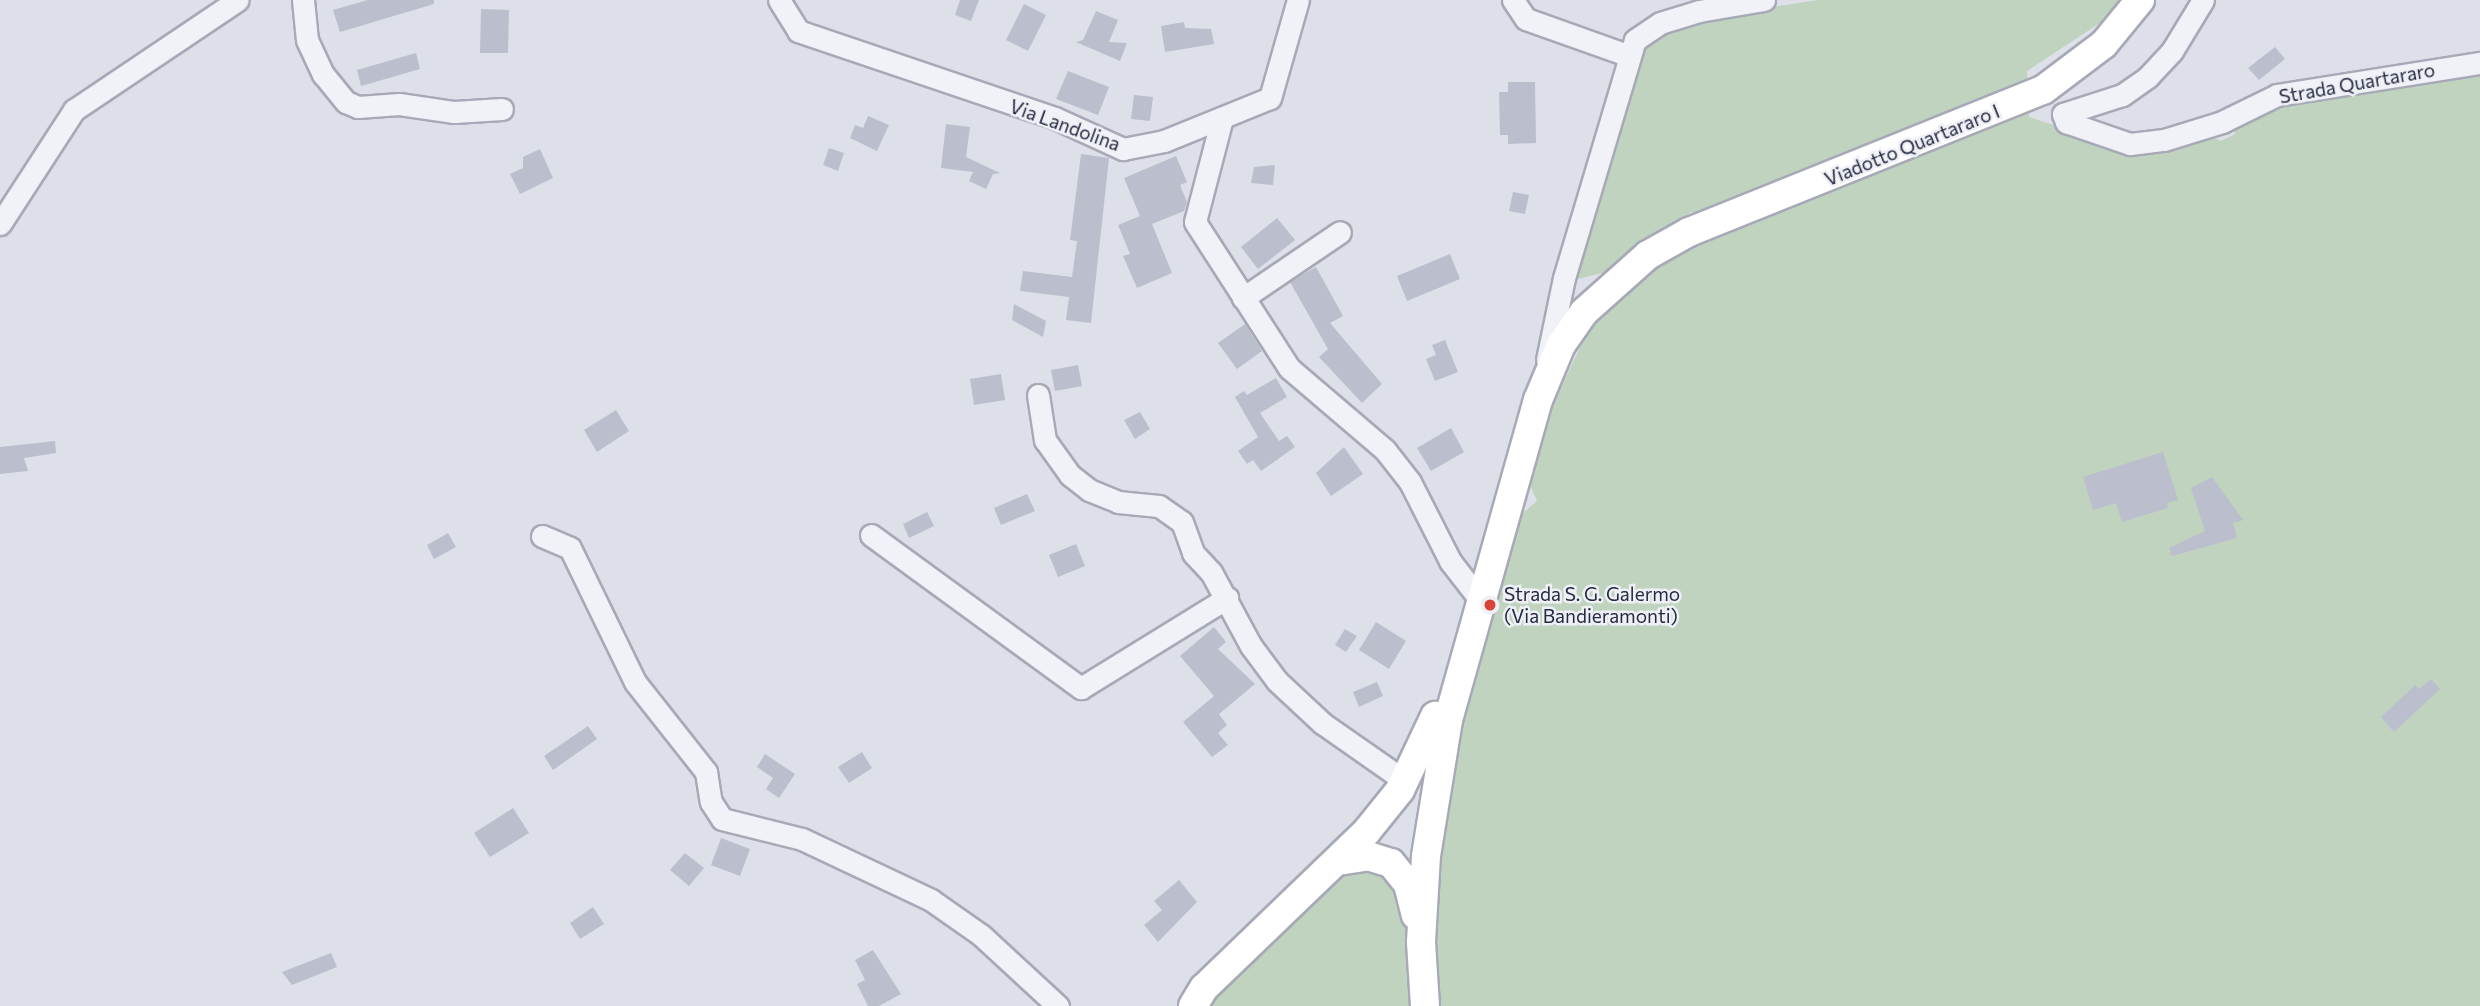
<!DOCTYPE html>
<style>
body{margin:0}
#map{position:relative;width:2480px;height:1006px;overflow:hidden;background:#dee0e9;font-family:Commissioner,sans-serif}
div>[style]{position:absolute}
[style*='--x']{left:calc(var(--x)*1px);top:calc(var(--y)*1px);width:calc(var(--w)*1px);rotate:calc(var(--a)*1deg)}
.green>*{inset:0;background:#bfd3bf}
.building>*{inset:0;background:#bbbecc}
.roads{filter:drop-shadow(2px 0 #a7a9b7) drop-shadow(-2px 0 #a7a9b7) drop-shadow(0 2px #a7a9b7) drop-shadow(0 -2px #a7a9b7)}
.minor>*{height:21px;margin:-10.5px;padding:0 10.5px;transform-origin:10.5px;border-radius:10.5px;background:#f1f2f7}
.major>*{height:28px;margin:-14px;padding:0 14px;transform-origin:14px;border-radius:14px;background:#fff}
.dots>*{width:19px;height:19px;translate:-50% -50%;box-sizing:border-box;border:4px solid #eef0f6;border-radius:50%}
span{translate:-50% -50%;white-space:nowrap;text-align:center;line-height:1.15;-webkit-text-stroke:5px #eef0f6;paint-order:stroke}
.street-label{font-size:19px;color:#262a41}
.poi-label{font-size:19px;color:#262a41}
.left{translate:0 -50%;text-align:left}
</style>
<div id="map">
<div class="green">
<div style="clip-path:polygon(1818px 0,2120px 0,2106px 19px,2027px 71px,2029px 117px,2123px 147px,2203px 133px,2221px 141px,2235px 134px,2234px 123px,2268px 103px,2480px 67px,2480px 1006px,1440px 1006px,1433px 953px,1445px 780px,1456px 776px,1451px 756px,1518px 517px,1537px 501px,1528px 481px,1550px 411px,1585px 337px,1617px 299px,1676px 253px,1718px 236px,1704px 214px,1691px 212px,1606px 272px,1574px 280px,1642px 48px,1651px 36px,1700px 18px)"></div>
<div style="clip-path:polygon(1377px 865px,1406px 898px,1414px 1006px,1203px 1006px,1341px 871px)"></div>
</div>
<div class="building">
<div style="clip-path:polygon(368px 0,434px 0,434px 4px,340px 32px,333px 10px)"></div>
<div style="clip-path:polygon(960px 0,979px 0,971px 21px,955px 15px)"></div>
<div style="clip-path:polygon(1024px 4px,1046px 15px,1028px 51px,1006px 40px)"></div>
<div style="clip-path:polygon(481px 9px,509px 10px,508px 53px,480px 53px)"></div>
<div style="clip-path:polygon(1096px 11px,1118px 20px,1109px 42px,1127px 43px,1120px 61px,1076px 42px,1083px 40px)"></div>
<div style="clip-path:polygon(1184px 22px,1185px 28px,1211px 29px,1214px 44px,1165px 52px,1161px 26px)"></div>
<div style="clip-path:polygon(2275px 47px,2285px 59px,2259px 80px,2248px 68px)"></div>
<div style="clip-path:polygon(416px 53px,420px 69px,361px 86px,357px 70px)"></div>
<div style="clip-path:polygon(1068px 71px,1109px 87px,1098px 115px,1056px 99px)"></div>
<div style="clip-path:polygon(1508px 82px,1535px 82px,1536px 143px,1508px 144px,1508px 135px,1500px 135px,1499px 92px,1508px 92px)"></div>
<div style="clip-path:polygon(1134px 95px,1153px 97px,1150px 121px,1131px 119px)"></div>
<div style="clip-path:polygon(868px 116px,889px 125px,877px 151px,850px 138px,855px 125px,863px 128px)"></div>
<div style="clip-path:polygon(946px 124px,970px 127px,966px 157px,1000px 173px,993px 174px,986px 189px,969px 181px,973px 172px,941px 168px)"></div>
<div style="clip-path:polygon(829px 148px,844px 153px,838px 171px,823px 165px)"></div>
<div style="clip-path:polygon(540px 149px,553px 178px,520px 194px,510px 174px,523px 168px,523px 157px)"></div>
<div style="clip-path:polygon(1081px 154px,1109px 158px,1091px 323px,1066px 320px,1069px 297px,1020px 291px,1023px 271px,1072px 277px,1077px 241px,1070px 240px)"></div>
<div style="clip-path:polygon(1176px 156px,1187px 182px,1180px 185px,1187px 202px,1184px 211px,1152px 224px,1172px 273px,1137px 288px,1123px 256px,1130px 254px,1118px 225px,1140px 216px,1124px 178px)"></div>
<div style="clip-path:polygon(1275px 165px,1273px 185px,1251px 183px,1254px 167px)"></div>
<div style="clip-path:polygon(1513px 192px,1529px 195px,1525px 214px,1509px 211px)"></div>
<div style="clip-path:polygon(1277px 218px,1295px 240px,1258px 269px,1241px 247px)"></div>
<div style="clip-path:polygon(1450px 254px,1460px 279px,1407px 301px,1397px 276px)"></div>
<div style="clip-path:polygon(1316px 267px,1343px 316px,1330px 323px,1382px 384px,1362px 403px,1319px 357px,1328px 349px,1290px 282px)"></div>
<div style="clip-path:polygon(1014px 304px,1046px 321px,1043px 337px,1012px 320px)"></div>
<div style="clip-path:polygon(1245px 324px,1262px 351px,1237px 369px,1218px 343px)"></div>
<div style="clip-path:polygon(1445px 340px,1458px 372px,1435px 381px,1426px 359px,1436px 355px,1432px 345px)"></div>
<div style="clip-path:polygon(1078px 365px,1082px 386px,1055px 391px,1051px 370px)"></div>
<div style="clip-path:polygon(1001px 374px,1005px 400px,974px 405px,970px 379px)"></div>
<div style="clip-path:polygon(1276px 378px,1287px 397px,1260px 413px,1279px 441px,1287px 436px,1295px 447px,1261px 471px,1253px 460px,1247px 464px,1238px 451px,1258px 437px,1235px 397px,1244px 391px,1247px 395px)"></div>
<div style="clip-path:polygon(616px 410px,629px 431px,597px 452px,584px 430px)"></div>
<div style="clip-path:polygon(1140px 412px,1150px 429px,1135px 439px,1124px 420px)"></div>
<div style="clip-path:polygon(1451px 428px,1464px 452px,1431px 471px,1417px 448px)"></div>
<div style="clip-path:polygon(55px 441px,56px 453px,24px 458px,28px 471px,0 474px,0 447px)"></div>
<div style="clip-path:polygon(1344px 447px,1363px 474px,1331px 496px,1316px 473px)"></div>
<div style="clip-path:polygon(2163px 452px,2178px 500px,2167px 503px,2168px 508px,2122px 522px,2116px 503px,2093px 510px,2083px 477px)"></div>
<div style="clip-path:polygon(2212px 477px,2243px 520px,2233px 523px,2237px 538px,2172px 556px,2169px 548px,2205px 531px,2191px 488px)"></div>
<div style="clip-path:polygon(1027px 494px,1035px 511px,1001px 525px,994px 508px)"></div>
<div style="clip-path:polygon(927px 512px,934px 526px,909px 538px,903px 524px)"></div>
<div style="clip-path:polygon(448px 533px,456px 547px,434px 559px,427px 545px)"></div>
<div style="clip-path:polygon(1076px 544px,1085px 566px,1058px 577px,1049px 555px)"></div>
<div style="clip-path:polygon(1376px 622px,1406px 641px,1389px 669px,1359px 650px)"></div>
<div style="clip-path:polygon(1214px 627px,1226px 642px,1218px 649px,1255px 684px,1219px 714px,1227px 725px,1218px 733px,1228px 745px,1212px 757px,1183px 722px,1214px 696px,1180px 656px)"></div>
<div style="clip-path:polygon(1345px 629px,1357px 636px,1346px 652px,1335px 645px)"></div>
<div style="clip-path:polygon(2431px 679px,2440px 689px,2394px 732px,2381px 717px,2415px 685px,2419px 689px)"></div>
<div style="clip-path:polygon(1377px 682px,1383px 696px,1359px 707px,1353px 692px)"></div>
<div style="clip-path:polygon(588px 726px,597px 739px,553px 770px,544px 756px)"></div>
<div style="clip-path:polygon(862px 752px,872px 768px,849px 783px,838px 767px)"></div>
<div style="clip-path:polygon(765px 754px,795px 774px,779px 798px,766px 789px,773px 778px,757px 767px)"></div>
<div style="clip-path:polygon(513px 808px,529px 833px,490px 857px,474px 833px)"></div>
<div style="clip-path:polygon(721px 838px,750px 849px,740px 876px,711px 865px)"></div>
<div style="clip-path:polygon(685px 853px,704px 868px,689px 886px,670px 870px)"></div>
<div style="clip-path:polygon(1179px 880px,1197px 902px,1158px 942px,1144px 925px,1162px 910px,1154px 901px)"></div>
<div style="clip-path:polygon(593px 907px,604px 924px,580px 939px,570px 923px)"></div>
<div style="clip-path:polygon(873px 950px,901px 994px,879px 1006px,868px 1006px,857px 984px,865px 980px,855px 960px)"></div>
<div style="clip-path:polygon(331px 953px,337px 967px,292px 985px,282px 972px)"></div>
</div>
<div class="roads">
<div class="minor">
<div style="--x:303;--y:0;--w:40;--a:84.3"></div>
<div style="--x:307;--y:40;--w:38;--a:65"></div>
<div style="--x:323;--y:74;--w:36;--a:51"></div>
<div style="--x:346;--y:102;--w:13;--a:23"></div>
<div style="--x:358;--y:107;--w:41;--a:-4.2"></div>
<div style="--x:399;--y:104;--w:56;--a:8.3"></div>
<div style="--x:454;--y:112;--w:48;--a:-3.6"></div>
<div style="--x:779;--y:0;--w:36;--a:58"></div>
<div style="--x:798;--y:31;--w:271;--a:18.7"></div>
<div style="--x:1055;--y:118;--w:75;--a:24.5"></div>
<div style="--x:1123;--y:149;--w:42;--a:-11"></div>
<div style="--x:1164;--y:141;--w:114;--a:-22.1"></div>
<div style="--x:1270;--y:98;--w:102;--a:-74.1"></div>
<div style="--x:1513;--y:0;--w:23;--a:56"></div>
<div style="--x:1526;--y:19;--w:107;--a:19.6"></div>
<div style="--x:2203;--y:0;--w:60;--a:121.3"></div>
<div style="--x:2172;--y:51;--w:35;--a:133"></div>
<div style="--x:2148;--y:77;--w:32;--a:145"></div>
<div style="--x:2122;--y:95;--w:62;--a:162.1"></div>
<div style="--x:2063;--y:114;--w:9;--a:69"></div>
<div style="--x:2066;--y:122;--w:68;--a:19"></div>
<div style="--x:2130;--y:144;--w:34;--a:-7"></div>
<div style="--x:2164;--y:140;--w:61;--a:-17.2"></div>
<div style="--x:2222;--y:122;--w:61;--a:-26.1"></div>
<div style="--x:2277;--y:95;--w:206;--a:-9"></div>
<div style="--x:1222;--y:118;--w:107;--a:104.6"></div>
<div style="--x:1195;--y:222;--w:174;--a:57.2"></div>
<div style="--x:1289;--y:368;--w:126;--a:40.5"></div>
<div style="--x:1385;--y:450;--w:41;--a:52"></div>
<div style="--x:1410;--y:482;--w:89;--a:63.1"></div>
<div style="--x:1450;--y:561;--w:51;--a:52.2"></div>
<div style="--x:0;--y:224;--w:136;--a:-57"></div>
<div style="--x:74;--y:110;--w:197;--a:-33.9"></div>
<div style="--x:1243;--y:298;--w:117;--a:-34.2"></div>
<div style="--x:1547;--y:360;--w:84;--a:-78.3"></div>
<div style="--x:1564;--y:278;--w:248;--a:-73.4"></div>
<div style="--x:1635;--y:40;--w:30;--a:-34"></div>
<div style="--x:1660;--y:23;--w:41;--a:-17.1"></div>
<div style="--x:1699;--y:11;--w:66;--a:-9.6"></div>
<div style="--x:1038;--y:395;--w:46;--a:81.2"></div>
<div style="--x:1045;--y:440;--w:43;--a:54.5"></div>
<div style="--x:1070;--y:475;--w:24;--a:38"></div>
<div style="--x:1089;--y:490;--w:31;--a:22"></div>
<div style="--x:1118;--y:502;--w:41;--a:5.6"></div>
<div style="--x:1159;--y:506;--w:28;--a:35"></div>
<div style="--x:1182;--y:522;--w:33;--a:70"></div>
<div style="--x:1193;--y:553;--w:26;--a:47"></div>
<div style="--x:1211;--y:572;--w:84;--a:61.6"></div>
<div style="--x:1251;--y:646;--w:44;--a:53.4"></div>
<div style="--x:1277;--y:681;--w:62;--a:43"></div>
<div style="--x:1322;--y:723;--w:101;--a:34.9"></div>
<div style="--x:871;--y:535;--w:260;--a:36.1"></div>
<div style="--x:1081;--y:688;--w:172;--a:-31.7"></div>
<div style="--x:542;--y:536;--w:30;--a:23"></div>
<div style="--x:570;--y:548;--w:149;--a:64.1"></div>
<div style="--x:635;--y:682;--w:115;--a:51.7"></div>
<div style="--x:706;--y:772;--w:30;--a:81"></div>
<div style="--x:711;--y:802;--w:20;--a:57"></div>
<div style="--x:722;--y:819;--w:82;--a:14"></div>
<div style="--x:802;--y:839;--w:143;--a:25.3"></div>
<div style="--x:931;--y:900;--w:61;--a:35"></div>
<div style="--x:981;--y:935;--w:105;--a:42.7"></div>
</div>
<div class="major">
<div style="--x:1338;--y:861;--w:30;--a:-9"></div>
<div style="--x:1368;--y:856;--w:24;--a:17"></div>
<div style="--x:1391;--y:863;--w:27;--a:51"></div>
<div style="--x:1408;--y:884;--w:32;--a:76"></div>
<div style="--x:1193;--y:1006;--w:21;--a:-59"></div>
<div style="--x:1204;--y:988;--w:226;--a:-43.9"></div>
<div style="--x:1367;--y:831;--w:53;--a:-51.2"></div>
<div style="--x:1400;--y:790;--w:82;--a:-64.7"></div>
<div style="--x:1425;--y:1006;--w:64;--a:-93.6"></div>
<div style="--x:1421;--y:942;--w:86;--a:-86.7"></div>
<div style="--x:1426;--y:856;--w:138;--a:-80.8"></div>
<div style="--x:1448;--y:720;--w:332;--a:-74.3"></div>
<div style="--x:1538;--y:400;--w:60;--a:-67.3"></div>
<div style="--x:1561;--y:345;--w:40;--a:-55.1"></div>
<div style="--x:1584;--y:312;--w:86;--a:-41.7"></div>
<div style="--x:1648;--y:255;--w:47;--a:-29.3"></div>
<div style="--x:1689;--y:232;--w:381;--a:-21.9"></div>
<div style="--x:2043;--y:90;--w:76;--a:-37"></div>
<div style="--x:2104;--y:44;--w:57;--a:-50.7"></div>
</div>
</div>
<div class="dots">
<div style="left:1490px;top:605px;background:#d84439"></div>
</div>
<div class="street-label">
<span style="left:2357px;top:83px;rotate:-10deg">Strada Quartararo</span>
<span style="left:1065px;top:125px;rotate:20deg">Via Landolina</span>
<span style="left:1912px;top:145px;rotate:-22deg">Viadotto Quartararo I</span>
</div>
<div class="poi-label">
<span class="left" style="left:1504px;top:605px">Strada S. G. Galermo<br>(Via Bandieramonti)</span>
</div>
</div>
